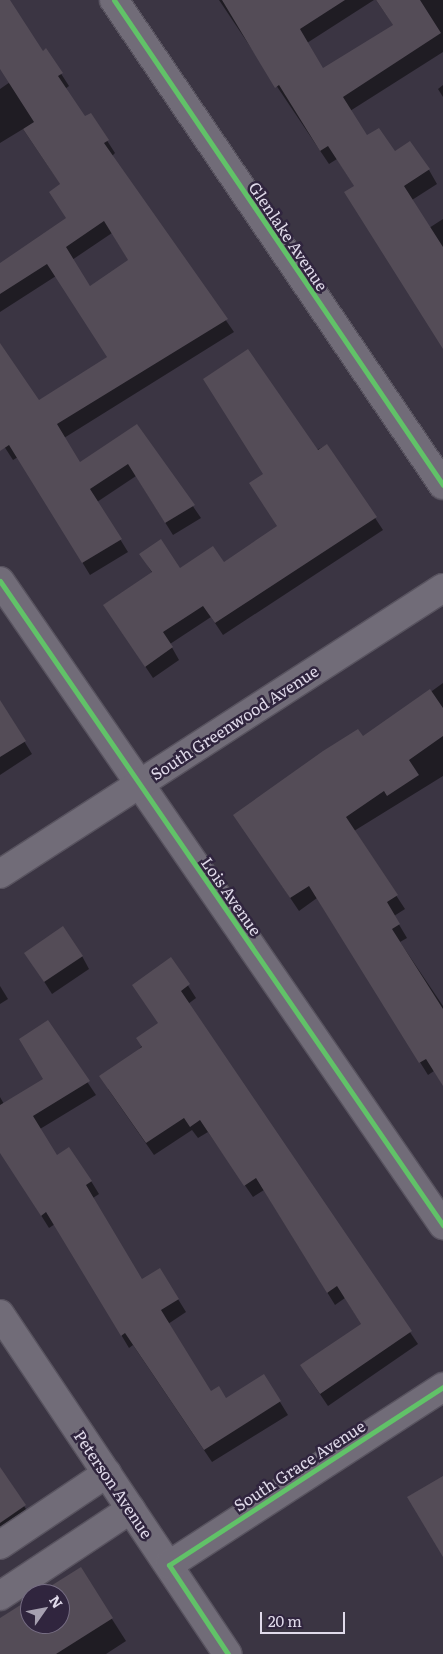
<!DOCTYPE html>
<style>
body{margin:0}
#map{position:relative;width:443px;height:1654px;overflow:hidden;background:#3b3543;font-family:Literata,serif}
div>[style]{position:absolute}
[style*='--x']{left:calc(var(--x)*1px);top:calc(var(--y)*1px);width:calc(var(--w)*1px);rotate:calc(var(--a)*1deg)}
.shadow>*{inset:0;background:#0007}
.building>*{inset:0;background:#544c57}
.roads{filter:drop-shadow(1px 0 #58535f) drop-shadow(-1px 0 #58535f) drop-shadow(0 1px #58535f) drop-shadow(0 -1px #58535f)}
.minor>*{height:28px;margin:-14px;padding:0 14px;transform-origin:14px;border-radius:14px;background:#716c78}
.cycleway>*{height:5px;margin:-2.5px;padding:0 2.5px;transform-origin:2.5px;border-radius:2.5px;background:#61c268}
span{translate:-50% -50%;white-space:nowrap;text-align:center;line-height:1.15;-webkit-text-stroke:5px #30253e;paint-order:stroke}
.street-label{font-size:16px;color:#e0daea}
.north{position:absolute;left:20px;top:1584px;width:50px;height:50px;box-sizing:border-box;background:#30253e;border:1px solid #766d83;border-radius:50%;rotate:57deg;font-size:14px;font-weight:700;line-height:20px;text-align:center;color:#e0daea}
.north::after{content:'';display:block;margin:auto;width:18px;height:22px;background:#a6a0b0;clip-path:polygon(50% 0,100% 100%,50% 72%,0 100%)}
.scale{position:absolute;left:260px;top:1612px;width:85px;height:22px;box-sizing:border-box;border:2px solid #e0daea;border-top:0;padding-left:6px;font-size:15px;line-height:18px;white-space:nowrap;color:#e0daea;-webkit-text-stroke:4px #30253e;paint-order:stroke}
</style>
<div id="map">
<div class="shadow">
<div style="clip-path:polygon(219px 0,374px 0,307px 43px,323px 70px,394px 26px,376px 0,443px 0,443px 52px,350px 111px,367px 137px,429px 170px,437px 184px,412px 200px,429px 228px,443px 219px,443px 345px,355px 187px,337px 159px,329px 164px)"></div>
<div style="clip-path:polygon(evenodd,49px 55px,69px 86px,65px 89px,85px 118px,90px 114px,115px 153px,112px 156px,234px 332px,64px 438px,80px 464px,137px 425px,201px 518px,173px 535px,136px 476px,97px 502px,128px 552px,90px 575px,18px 457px,13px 460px,0 440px,0 344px,39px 402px,108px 357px,56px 276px,0 312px,0 265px,67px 219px,61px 185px,23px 129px,0 143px,0 89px,49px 55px,112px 233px,129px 261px,90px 287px,72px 260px,112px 233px)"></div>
<div style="clip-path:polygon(443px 85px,443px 97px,438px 89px)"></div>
<div style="clip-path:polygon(327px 445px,383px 530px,223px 635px,211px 617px,170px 644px,179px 660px,153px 678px,104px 605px,152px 573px,141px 554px,180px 569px,224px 564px,278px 527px,264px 475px)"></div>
<div style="clip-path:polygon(443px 683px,443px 776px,354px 831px,405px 909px,394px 916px,407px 938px,400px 942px,443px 1006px,443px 1085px,434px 1071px,428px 1075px,317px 898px,299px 911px,243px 828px)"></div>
<div style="clip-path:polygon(0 702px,32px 754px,0 775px)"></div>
<div style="clip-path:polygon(26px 953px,82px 956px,89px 969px,52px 994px)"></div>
<div style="clip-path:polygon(171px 959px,196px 998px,188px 1004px,418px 1344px,328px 1406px,309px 1378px,362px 1325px,345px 1298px,335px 1305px,264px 1190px,253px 1197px,208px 1132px,198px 1138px,192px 1130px,154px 1155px,108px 1089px,159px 1024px)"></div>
<div style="clip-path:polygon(0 986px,8px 999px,0 1004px)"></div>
<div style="clip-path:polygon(47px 1022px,96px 1095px,40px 1129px,56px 1157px,91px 1181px,99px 1194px,93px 1198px,142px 1281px,160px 1270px,186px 1312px,168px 1324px,211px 1393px,225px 1400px,264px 1376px,288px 1415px,212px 1462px,133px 1345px,129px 1348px,55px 1224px,49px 1228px,0 1150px,0 1097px,4px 1104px,45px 1079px)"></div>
<div style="clip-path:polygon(0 1469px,37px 1526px,0 1551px)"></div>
<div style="clip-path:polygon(80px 1569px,126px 1641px,106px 1654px,0 1654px,0 1620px,30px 1601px,30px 1624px,60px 1624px,60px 1594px,41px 1594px)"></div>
</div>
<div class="building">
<div style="clip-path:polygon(evenodd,0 0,10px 0,43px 51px,46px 48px,63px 73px,58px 76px,85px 116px,91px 113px,109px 140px,104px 143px,228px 319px,57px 424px,80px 462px,137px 424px,195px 505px,165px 523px,128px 464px,90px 489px,122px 539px,82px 563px,9px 445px,0 451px,0 343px,39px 400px,107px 357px,47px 264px,0 294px,0 263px,66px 218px,49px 192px,60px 184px,23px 129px,34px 122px,0 69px,0 0,104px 221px,128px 260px,90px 286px,66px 247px,104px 221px)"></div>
<div style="clip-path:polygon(222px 0,345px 0,300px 29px,323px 68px,393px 25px,376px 0,420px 0,441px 33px,343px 97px,367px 135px,379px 128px,395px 151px,410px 141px,430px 169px,404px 186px,443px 247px,443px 349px,344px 192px,354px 186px,328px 146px,320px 151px,279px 85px,275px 88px)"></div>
<div style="clip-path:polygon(248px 349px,318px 450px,327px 444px,377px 517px,215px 623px,203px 606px,163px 632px,173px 647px,145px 667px,103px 605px,152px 572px,139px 554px,161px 539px,180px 568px,213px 546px,224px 562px,277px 526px,249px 483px,263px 474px,203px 379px)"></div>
<div style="clip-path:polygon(430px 689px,443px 708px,443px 736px,409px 760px,419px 775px,387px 796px,384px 791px,346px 817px,398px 895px,387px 902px,400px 924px,392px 929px,443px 1009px,443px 1086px,426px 1059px,419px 1063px,309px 886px,290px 898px,233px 815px,323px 751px,358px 729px,363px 736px)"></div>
<div style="clip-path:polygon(0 700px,26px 741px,0 757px)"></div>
<div style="clip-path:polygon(63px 926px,83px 956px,44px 982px,24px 953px)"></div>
<div style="clip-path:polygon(171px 957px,190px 984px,181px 991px,412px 1331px,320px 1394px,300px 1365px,361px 1324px,337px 1286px,327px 1293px,256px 1178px,244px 1186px,200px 1120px,190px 1127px,184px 1118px,146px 1143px,99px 1076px,142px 1047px,136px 1038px,158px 1023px,132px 985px)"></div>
<div style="clip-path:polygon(48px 1020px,90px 1081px,33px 1116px,57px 1155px,69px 1147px,92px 1181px,86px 1185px,142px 1279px,160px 1268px,179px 1299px,161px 1310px,211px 1391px,219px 1386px,226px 1398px,264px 1374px,281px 1401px,204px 1450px,125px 1333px,121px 1336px,46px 1212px,41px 1216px,0 1153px,0 1105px,43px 1079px,19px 1039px)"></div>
<div style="clip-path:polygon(0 1467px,26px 1505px,0 1523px)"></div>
<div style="clip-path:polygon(443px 1476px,443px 1557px,407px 1497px)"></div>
<div style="clip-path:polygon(81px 1567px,113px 1618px,56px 1654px,0 1654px,0 1618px,30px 1599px,30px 1624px,60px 1624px,60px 1594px,38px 1594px)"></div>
</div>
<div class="roads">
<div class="minor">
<div style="--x:114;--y:0;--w:586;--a:55.85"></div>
<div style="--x:0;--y:581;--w:782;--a:55.48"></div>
<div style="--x:0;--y:874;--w:527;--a:-32.85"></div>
<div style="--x:0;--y:1314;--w:409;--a:56.2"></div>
<div style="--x:0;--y:1545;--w:129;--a:-33.9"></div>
<div style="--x:169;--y:1565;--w:327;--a:-33"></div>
<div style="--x:0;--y:1596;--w:157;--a:-33.6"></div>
</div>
</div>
<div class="cycleway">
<div style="--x:114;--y:0;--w:586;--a:55.85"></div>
<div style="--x:0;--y:581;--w:782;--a:55.48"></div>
<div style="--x:228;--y:1654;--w:107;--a:-123.5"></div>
<div style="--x:169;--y:1565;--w:327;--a:-33"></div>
</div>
<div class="street-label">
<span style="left:289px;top:236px;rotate:56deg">Glenlake Avenue</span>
<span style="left:234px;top:722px;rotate:-33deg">South Greenwood Avenue</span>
<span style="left:232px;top:896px;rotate:55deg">Lois Avenue</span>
<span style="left:299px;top:1465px;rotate:-33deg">South Grace Avenue</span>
<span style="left:114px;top:1484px;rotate:56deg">Peterson Avenue</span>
</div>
<div class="north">N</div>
<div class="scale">20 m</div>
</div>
